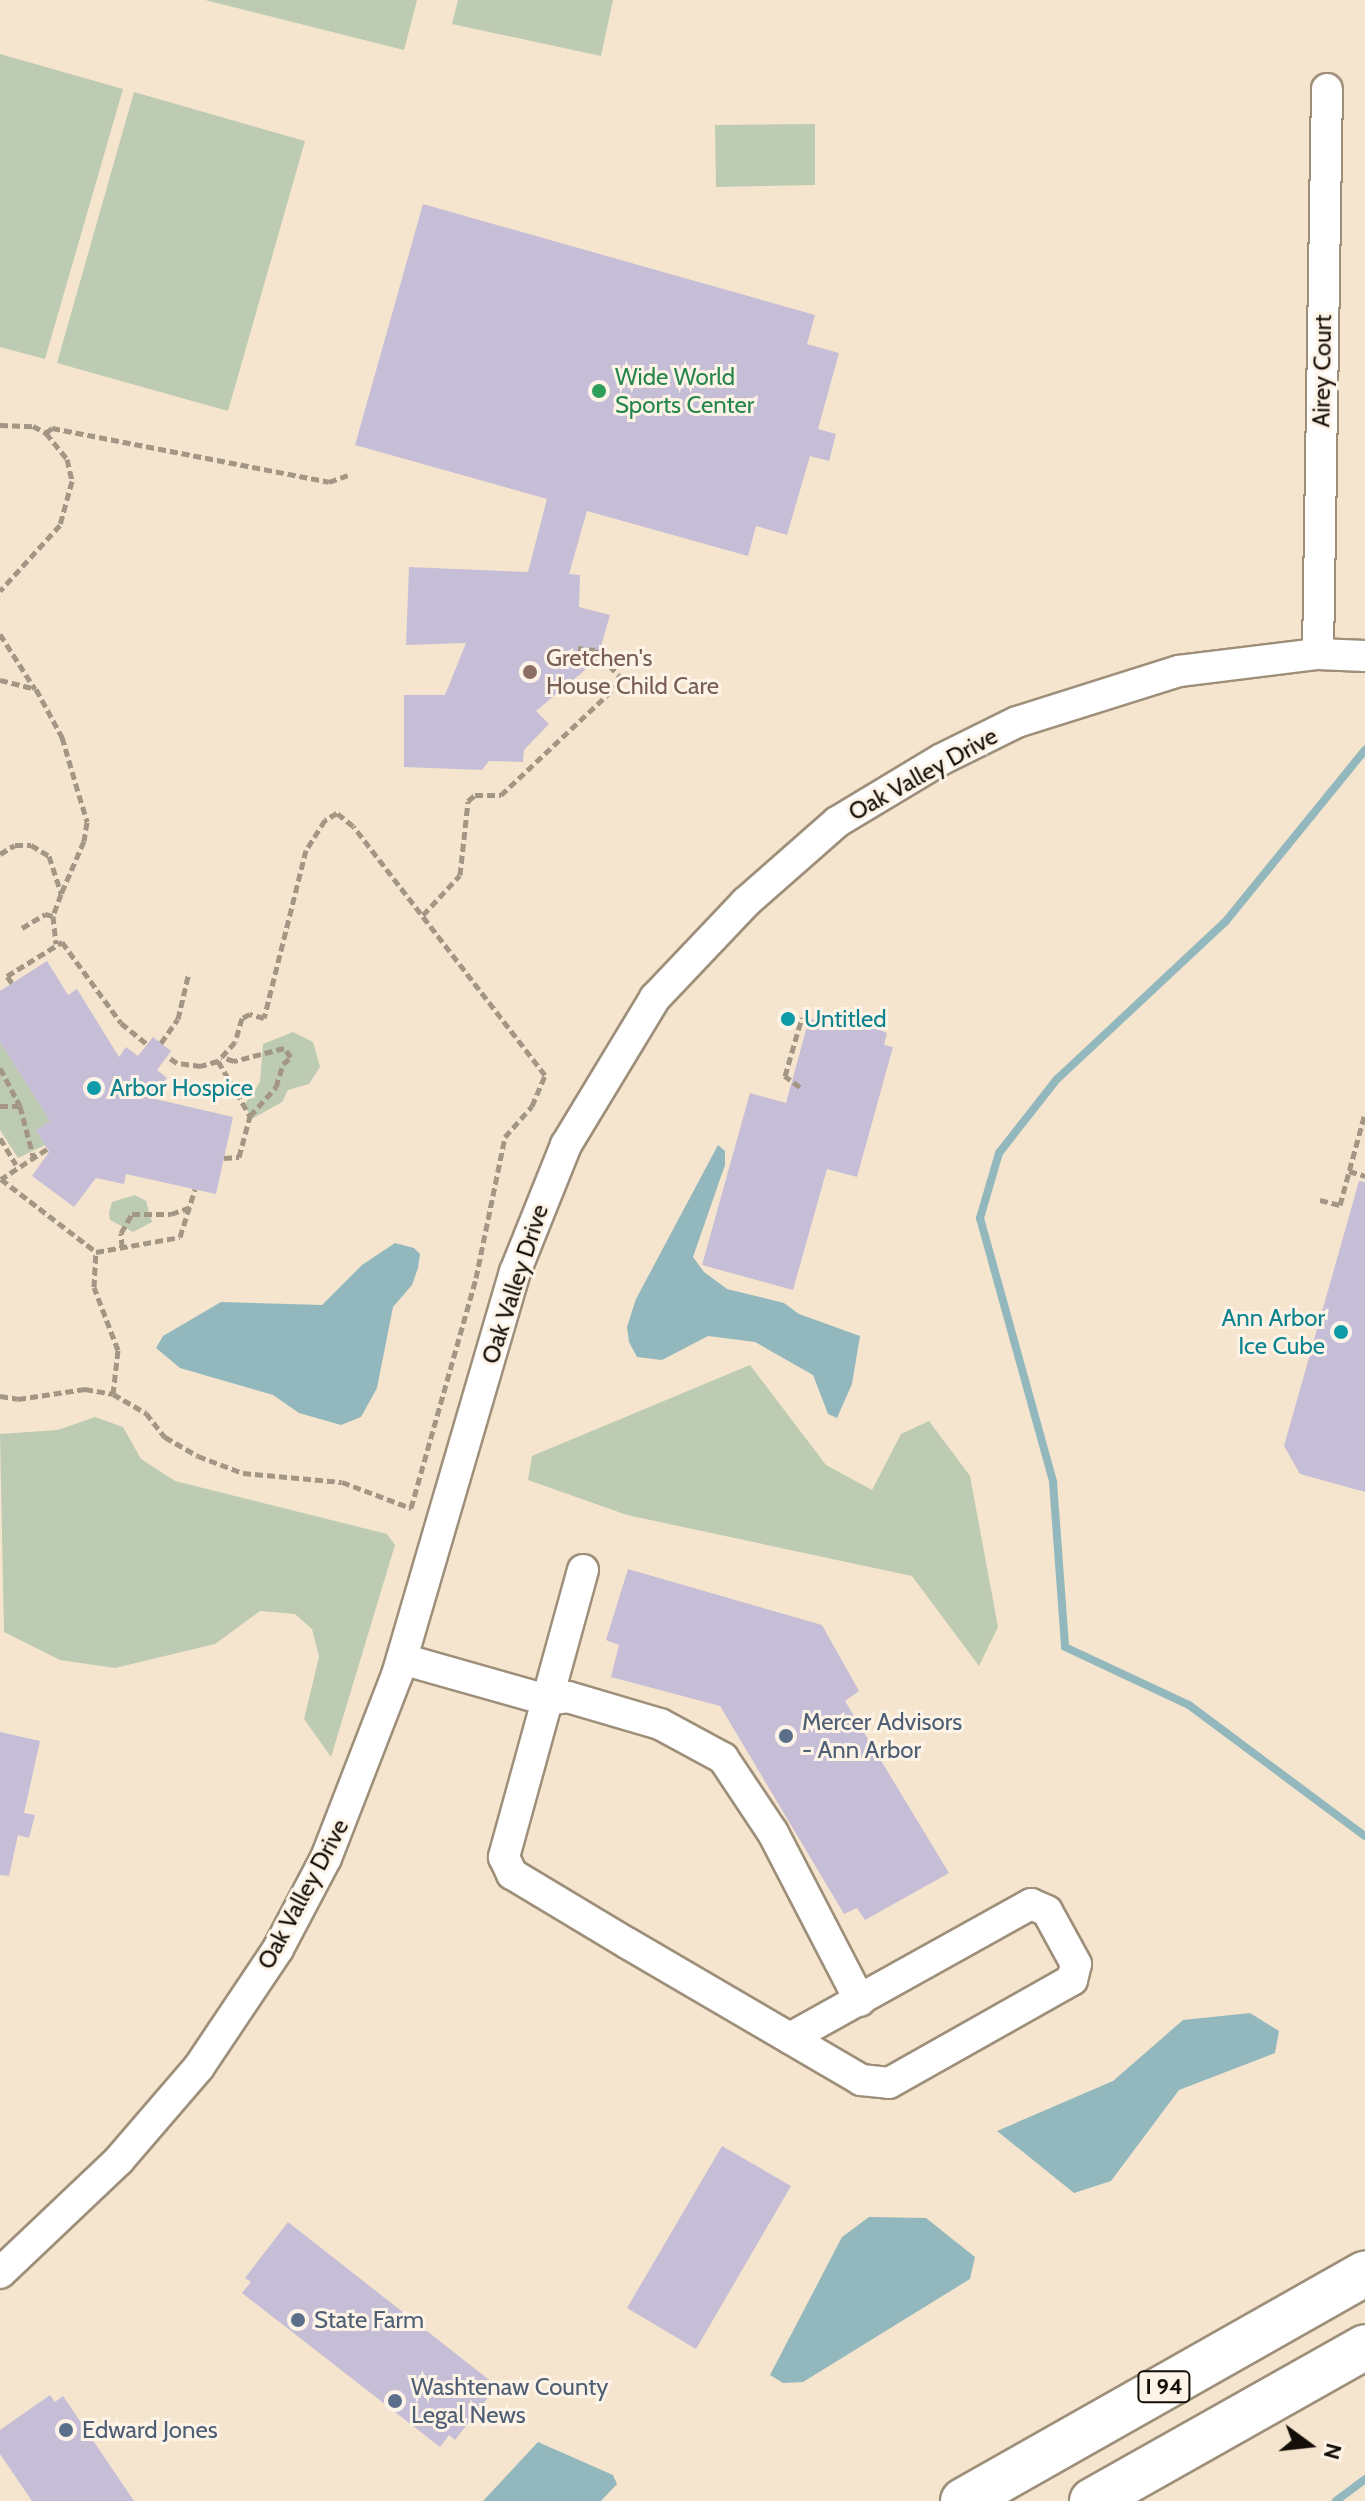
<!DOCTYPE html>
<style>
body{margin:0}
#map{position:relative;width:1365px;height:2501px;overflow:hidden;background:#f6e5ce;font-family:Cabin,sans-serif}
div>[style]{position:absolute}
[style*='--x']{left:calc(var(--x)*1px);top:calc(var(--y)*1px);width:calc(var(--w)*1px);rotate:calc(var(--a)*1deg)}
.green>*{inset:0;background:#bccbb2}
.water>*{inset:0;background:#92b8bd}
.stream>*{height:8px;margin:-4px;padding:0 4px;transform-origin:4px;border-radius:4px;background:#92b8bd}
.building>*{inset:0;background:#c6bed6}
.path>*{height:5px;margin-top:-2.5px;transform-origin:0;background:repeating-linear-gradient(90deg,#a39685 0 8px,transparent 0 12px)}
.roads{filter:drop-shadow(2px 0 #9e8f7a) drop-shadow(-2px 0 #9e8f7a) drop-shadow(0 2px #9e8f7a) drop-shadow(0 -2px #9e8f7a)}
.minor>*{height:30px;margin:-15px;padding:0 15px;transform-origin:15px;border-radius:15px;background:#fff}
.highway>*{height:44px;margin:-22px;padding:0 22px;transform-origin:22px;border-radius:22px;background:#fff}
.dots>*{width:22px;height:22px;translate:-50% -50%;box-sizing:border-box;border:4px solid #fdf3e6;border-radius:50%}
span{translate:-50% -50%;white-space:nowrap;text-align:center;line-height:1.15;-webkit-text-stroke:6px #fdf3e6;paint-order:stroke}
.shield-label span{padding:2px 6px;background:#fdf3e6;border:2px solid;border-radius:6px;-webkit-text-stroke-width:0}
.shield-label{font-size:22px;color:#130e07;font-weight:700}
.street-label{font-size:24px;color:#130e07}
.leisure-label{font-size:24px;color:#27864d}
.left{translate:0 -50%;text-align:left}
.education-label{font-size:24px;color:#785e54}
.culture-label{font-size:24px;color:#0d838f}
.right{translate:-100% -50%;text-align:right}
.service-label{font-size:24px;color:#4e5e75}
.north{position:absolute;left:1269px;top:2405px;width:80px;height:80px;-webkit-text-stroke:6px #fdf3e6;paint-order:stroke;rotate:105deg;font-size:22px;font-weight:700;line-height:32px;text-align:center;color:#130e07}
.north::after{content:'';display:block;margin:auto;width:28px;height:36px;background:#130e07;clip-path:polygon(50% 0,100% 100%,50% 72%,0 100%)}
</style>
<div id="map">
<div class="green">
<div style="clip-path:polygon(205px 0,417px 0,404px 50px)"></div>
<div style="clip-path:polygon(458px 0,613px 0,601px 56px,452px 24px)"></div>
<div style="clip-path:polygon(0 54px,123px 89px,45px 359px,0 347px)"></div>
<div style="clip-path:polygon(134px 92px,305px 141px,228px 411px,57px 363px)"></div>
<div style="clip-path:polygon(815px 124px,815px 185px,716px 187px,715px 125px)"></div>
<div style="clip-path:polygon(293px 1032px,313px 1042px,320px 1067px,309px 1084px,288px 1090px,282px 1102px,252px 1119px,244px 1105px,260px 1082px,263px 1044px)"></div>
<div style="clip-path:polygon(0 1042px,50px 1121px,36px 1130px,45px 1145px,18px 1158px,0 1130px)"></div>
<div style="clip-path:polygon(135px 1195px,146px 1201px,152px 1222px,133px 1232px,110px 1220px,109px 1213px,112px 1202px)"></div>
<div style="clip-path:polygon(750px 1365px,826px 1465px,872px 1490px,901px 1434px,929px 1421px,970px 1476px,998px 1627px,979px 1666px,912px 1576px,627px 1515px,528px 1480px,532px 1456px)"></div>
<div style="clip-path:polygon(95px 1417px,123px 1427px,141px 1459px,175px 1481px,387px 1534px,395px 1545px,331px 1757px,304px 1719px,319px 1657px,312px 1629px,295px 1614px,260px 1611px,215px 1644px,115px 1668px,60px 1660px,4px 1632px,0 1434px,58px 1430px)"></div>
</div>
<div class="water">
<div style="clip-path:polygon(718px 1145px,725px 1151px,725px 1165px,693px 1257px,704px 1272px,727px 1289px,784px 1303px,799px 1314px,860px 1336px,852px 1384px,837px 1418px,828px 1414px,813px 1375px,755px 1342px,708px 1336px,662px 1360px,637px 1357px,629px 1342px,627px 1327px,636px 1299px)"></div>
<div style="clip-path:polygon(395px 1243px,414px 1248px,420px 1254px,418px 1268px,412px 1285px,393px 1307px,377px 1388px,361px 1417px,341px 1425px,299px 1413px,273px 1395px,180px 1368px,156px 1348px,163px 1336px,221px 1302px,322px 1305px,362px 1265px)"></div>
<div style="clip-path:polygon(1250px 2013px,1279px 2031px,1275px 2053px,1179px 2090px,1111px 2181px,1074px 2193px,997px 2131px,1113px 2081px,1183px 2020px)"></div>
<div style="clip-path:polygon(869px 2217px,926px 2218px,975px 2257px,970px 2279px,803px 2382px,783px 2383px,770px 2375px,842px 2237px)"></div>
<div style="clip-path:polygon(538px 2442px,613px 2475px,617px 2484px,601px 2501px,483px 2501px)"></div>
</div>
<div class="stream">
<div style="--x:1365;--y:750;--w:222;--a:129.1"></div>
<div style="--x:1225;--y:922;--w:230;--a:136.9"></div>
<div style="--x:1057;--y:1079;--w:94;--a:128.1"></div>
<div style="--x:999;--y:1153;--w:68;--a:106.3"></div>
<div style="--x:980;--y:1218;--w:274;--a:74.5"></div>
<div style="--x:1053;--y:1482;--w:165;--a:85.8"></div>
<div style="--x:1065;--y:1647;--w:137;--a:25.1"></div>
<div style="--x:1189;--y:1705;--w:219;--a:36.7"></div>
<div style="--x:1336;--y:2501;--w:36;--a:-37"></div>
</div>
<div class="building">
<div style="clip-path:polygon(423px 204px,815px 315px,807px 344px,839px 353px,818px 429px,836px 434px,829px 461px,810px 456px,787px 535px,756px 526px,748px 556px,587px 511px,569px 574px,580px 575px,579px 607px,610px 615px,597px 660px,536px 711px,549px 724px,524px 750px,523px 762px,489px 761px,482px 770px,404px 767px,404px 695px,445px 695px,466px 643px,406px 645px,409px 567px,528px 572px,547px 499px,355px 445px)"></div>
<div style="clip-path:polygon(47px 961px,68px 995px,77px 989px,119px 1057px,126px 1047px,138px 1056px,153px 1037px,171px 1051px,157px 1070px,167px 1078px,151px 1098px,233px 1117px,216px 1194px,126px 1174px,124px 1184px,96px 1178px,74px 1207px,32px 1176px,49px 1152px,36px 1130px,50px 1121px,0 1042px,0 991px)"></div>
<div style="clip-path:polygon(809px 1019px,878px 1029px,887px 1033px,884px 1045px,893px 1047px,857px 1177px,827px 1169px,793px 1290px,702px 1265px,750px 1093px,786px 1103px)"></div>
<div style="clip-path:polygon(1359px 1181px,1365px 1182px,1365px 1492px,1300px 1474px,1284px 1446px)"></div>
<div style="clip-path:polygon(628px 1569px,822px 1625px,859px 1691px,845px 1701px,949px 1873px,865px 1920px,857px 1908px,844px 1914px,720px 1706px,611px 1677px,619px 1645px,606px 1640px)"></div>
<div style="clip-path:polygon(0 1732px,40px 1741px,24px 1813px,35px 1815px,29px 1838px,18px 1835px,9px 1876px,0 1875px)"></div>
<div style="clip-path:polygon(722px 2146px,791px 2186px,696px 2349px,627px 2308px)"></div>
<div style="clip-path:polygon(288px 2222px,497px 2386px,455px 2440px,449px 2435px,440px 2447px,242px 2293px,251px 2282px,245px 2278px)"></div>
<div style="clip-path:polygon(50px 2395px,55px 2402px,63px 2396px,134px 2501px,32px 2501px,0 2454px,0 2430px)"></div>
</div>
<div class="path">
<div style="--x:0;--y:425;--w:33;--a:2"></div>
<div style="--x:33;--y:426;--w:15;--a:28"></div>
<div style="--x:46;--y:433;--w:33;--a:51"></div>
<div style="--x:67;--y:459;--w:23;--a:77"></div>
<div style="--x:72;--y:481;--w:46;--a:105.3"></div>
<div style="--x:60;--y:525;--w:89;--a:132.3"></div>
<div style="--x:46;--y:433;--w:8;--a:-40"></div>
<div style="--x:52;--y:428;--w:282;--a:11"></div>
<div style="--x:329;--y:482;--w:23;--a:-20"></div>
<div style="--x:0;--y:634;--w:65;--a:57.5"></div>
<div style="--x:0;--y:680;--w:37;--a:14"></div>
<div style="--x:36;--y:689;--w:55;--a:61.6"></div>
<div style="--x:62;--y:737;--w:60;--a:73.7"></div>
<div style="--x:79;--y:795;--w:28;--a:73"></div>
<div style="--x:87;--y:822;--w:19;--a:99"></div>
<div style="--x:84;--y:841;--w:58;--a:113.5"></div>
<div style="--x:0;--y:854;--w:17;--a:-31"></div>
<div style="--x:15;--y:845;--w:16;--a:0"></div>
<div style="--x:31;--y:845;--w:21;--a:31"></div>
<div style="--x:49;--y:856;--w:40;--a:72"></div>
<div style="--x:61;--y:894;--w:23;--a:110"></div>
<div style="--x:53;--y:916;--w:28;--a:84"></div>
<div style="--x:423;--y:915;--w:54;--a:-47.2"></div>
<div style="--x:460;--y:875;--w:74;--a:-83.8"></div>
<div style="--x:468;--y:801;--w:9;--a:-41"></div>
<div style="--x:475;--y:795;--w:26;--a:0"></div>
<div style="--x:501;--y:795;--w:168;--a:-43.3"></div>
<div style="--x:623;--y:680;--w:41;--a:-133"></div>
<div style="--x:595;--y:650;--w:17;--a:-173"></div>
<div style="--x:22;--y:928;--w:27;--a:-31"></div>
<div style="--x:45;--y:914;--w:8;--a:14"></div>
<div style="--x:12;--y:983;--w:9;--a:-126"></div>
<div style="--x:7;--y:976;--w:65;--a:-31.7"></div>
<div style="--x:62;--y:942;--w:100;--a:53.9"></div>
<div style="--x:121;--y:1023;--w:33;--a:39"></div>
<div style="--x:161;--y:1043;--w:29;--a:-55"></div>
<div style="--x:178;--y:1019;--w:48;--a:-76.8"></div>
<div style="--x:218;--y:1061;--w:64;--a:59.8"></div>
<div style="--x:250;--y:1116;--w:39;--a:-48"></div>
<div style="--x:276;--y:1087;--w:24;--a:-73"></div>
<div style="--x:283;--y:1064;--w:11;--a:-41"></div>
<div style="--x:291;--y:1057;--w:11;--a:-128"></div>
<div style="--x:284;--y:1048;--w:52;--a:165.4"></div>
<div style="--x:234;--y:1061;--w:13;--a:-162"></div>
<div style="--x:0;--y:1068;--w:43;--a:62.2"></div>
<div style="--x:20;--y:1106;--w:20;--a:180"></div>
<div style="--x:800;--y:1087;--w:19;--a:-144"></div>
<div style="--x:785;--y:1076;--w:61;--a:-73.9"></div>
<div style="--x:20;--y:1106;--w:52;--a:75.4"></div>
<div style="--x:0;--y:1138;--w:31;--a:59"></div>
<div style="--x:47;--y:1149;--w:55;--a:146.9"></div>
<div style="--x:1;--y:1179;--w:120;--a:37.5"></div>
<div style="--x:224;--y:1158;--w:15;--a:-4"></div>
<div style="--x:239;--y:1157;--w:42;--a:-75"></div>
<div style="--x:1349;--y:1171;--w:17;--a:17"></div>
<div style="--x:1320;--y:1200;--w:21;--a:14"></div>
<div style="--x:1340;--y:1205;--w:95;--a:-74.8"></div>
<div style="--x:122;--y:1247;--w:14;--a:-94"></div>
<div style="--x:121;--y:1233;--w:22;--a:-60"></div>
<div style="--x:132;--y:1214;--w:39;--a:0"></div>
<div style="--x:171;--y:1214;--w:21;--a:-19"></div>
<div style="--x:113;--y:1394;--w:44;--a:-83.5"></div>
<div style="--x:118;--y:1350;--w:67;--a:-110.9"></div>
<div style="--x:94;--y:1287;--w:35;--a:-87"></div>
<div style="--x:96;--y:1252;--w:85;--a:-10.1"></div>
<div style="--x:180;--y:1237;--w:50;--a:-72.6"></div>
<div style="--x:0;--y:1396;--w:18;--a:9"></div>
<div style="--x:18;--y:1399;--w:68;--a:-8.5"></div>
<div style="--x:85;--y:1389;--w:28;--a:10"></div>
<div style="--x:113;--y:1394;--w:38;--a:30"></div>
<div style="--x:146;--y:1413;--w:31;--a:52"></div>
<div style="--x:165;--y:1437;--w:38;--a:30"></div>
<div style="--x:198;--y:1456;--w:48;--a:20.7"></div>
<div style="--x:243;--y:1473;--w:99;--a:5.2"></div>
<div style="--x:342;--y:1482;--w:74;--a:20.6"></div>
<div style="--x:411;--y:1508;--w:239;--a:-74.2"></div>
<div style="--x:476;--y:1278;--w:144;--a:-78.4"></div>
<div style="--x:505;--y:1137;--w:41;--a:-48.9"></div>
<div style="--x:532;--y:1106;--w:34;--a:-67"></div>
<div style="--x:545;--y:1075;--w:314;--a:-127.6"></div>
<div style="--x:353;--y:826;--w:21;--a:-141"></div>
<div style="--x:337;--y:813;--w:14;--a:150"></div>
<div style="--x:325;--y:820;--w:36;--a:122"></div>
<div style="--x:306;--y:850;--w:173;--a:104"></div>
<div style="--x:264;--y:1018;--w:15;--a:-164"></div>
<div style="--x:250;--y:1014;--w:9;--a:153"></div>
<div style="--x:242;--y:1018;--w:25;--a:106"></div>
<div style="--x:235;--y:1042;--w:25;--a:132"></div>
<div style="--x:218;--y:1061;--w:18;--a:164"></div>
<div style="--x:201;--y:1066;--w:24;--a:-173"></div>
<div style="--x:177;--y:1063;--w:12;--a:-145"></div>
</div>
<div class="roads">
<div class="minor">
<div style="--x:1318;--y:654;--w:565;--a:-89.09"></div>
<div style="--x:583;--y:1570;--w:298;--a:105.4"></div>
<div style="--x:504;--y:1857;--w:19;--a:65"></div>
<div style="--x:512;--y:1874;--w:134;--a:31"></div>
<div style="--x:627;--y:1943;--w:271;--a:30.3"></div>
<div style="--x:861;--y:2080;--w:28;--a:6"></div>
<div style="--x:889;--y:2083;--w:210;--a:-29.4"></div>
<div style="--x:1072;--y:1980;--w:16;--a:-76"></div>
<div style="--x:1076;--y:1964;--w:60;--a:-118.7"></div>
<div style="--x:1047;--y:1911;--w:17;--a:-156"></div>
<div style="--x:1031;--y:1904;--w:276;--a:150.9"></div>
<div style="--x:402;--y:1659;--w:151;--a:15.8"></div>
<div style="--x:547;--y:1700;--w:21;--a:-8"></div>
<div style="--x:568;--y:1697;--w:96;--a:16.4"></div>
<div style="--x:660;--y:1724;--w:72;--a:28.4"></div>
<div style="--x:723;--y:1758;--w:90;--a:56.3"></div>
<div style="--x:773;--y:1833;--w:189;--a:62.6"></div>
<div style="--x:0;--y:2273;--w:164;--a:-43.5"></div>
<div style="--x:119;--y:2160;--w:123;--a:-49.3"></div>
<div style="--x:199;--y:2067;--w:142;--a:-56.2"></div>
<div style="--x:278;--y:1949;--w:103;--a:-62.2"></div>
<div style="--x:326;--y:1858;--w:196;--a:-68.8"></div>
<div style="--x:397;--y:1675;--w:420;--a:-73.7"></div>
<div style="--x:515;--y:1272;--w:137;--a:-68.1"></div>
<div style="--x:566;--y:1145;--w:172;--a:-58.8"></div>
<div style="--x:655;--y:998;--w:132;--a:-46.5"></div>
<div style="--x:746;--y:902;--w:121;--a:-41.3"></div>
<div style="--x:837;--y:822;--w:122;--a:-31"></div>
<div style="--x:942;--y:759;--w:84;--a:-26.3"></div>
<div style="--x:1017;--y:722;--w:170;--a:-17.5"></div>
<div style="--x:1179;--y:671;--w:140;--a:-7"></div>
<div style="--x:1318;--y:654;--w:47;--a:2.4"></div>
</div>
<div class="highway">
<div style="--x:963;--y:2501;--w:462;--a:-29.5"></div>
<div style="--x:1092;--y:2501;--w:313;--a:-29.4"></div>
</div>
</div>
<div class="dots">
<div style="left:599px;top:391px;background:#2e9e5b"></div>
<div style="left:530px;top:672px;background:#8d6e63"></div>
<div style="left:788px;top:1019px;background:#0f9aa8"></div>
<div style="left:94px;top:1088px;background:#0f9aa8"></div>
<div style="left:1341px;top:1332px;background:#0f9aa8"></div>
<div style="left:786px;top:1736px;background:#5c6f8a"></div>
<div style="left:298px;top:2320px;background:#5c6f8a"></div>
<div style="left:395px;top:2401px;background:#5c6f8a"></div>
<div style="left:66px;top:2430px;background:#5c6f8a"></div>
</div>
<div class="shield-label">
<span style="left:1164px;top:2387px">I 94</span>
</div>
<div class="street-label">
<span style="left:1322px;top:371px;rotate:-89deg">Airey Court</span>
<span style="left:923px;top:774px;rotate:-29deg">Oak Valley Drive</span>
<span style="left:515px;top:1284px;rotate:-72deg">Oak Valley Drive</span>
<span style="left:303px;top:1894px;rotate:-62deg">Oak Valley Drive</span>
</div>
<div class="leisure-label">
<span class="left" style="left:615px;top:391px">Wide World<br>Sports Center</span>
</div>
<div class="education-label">
<span class="left" style="left:546px;top:672px">Gretchen's<br>House Child Care</span>
</div>
<div class="culture-label">
<span class="left" style="left:804px;top:1019px">Untitled</span>
<span class="left" style="left:110px;top:1088px">Arbor Hospice</span>
<span class="right" style="left:1325px;top:1332px">Ann Arbor<br>Ice Cube</span>
</div>
<div class="service-label">
<span class="left" style="left:802px;top:1736px">Mercer Advisors<br>- Ann Arbor</span>
<span class="left" style="left:314px;top:2320px">State Farm</span>
<span class="left" style="left:411px;top:2401px">Washtenaw County<br>Legal News</span>
<span class="left" style="left:82px;top:2430px">Edward Jones</span>
</div>
<div class="north">N</div>
</div>
